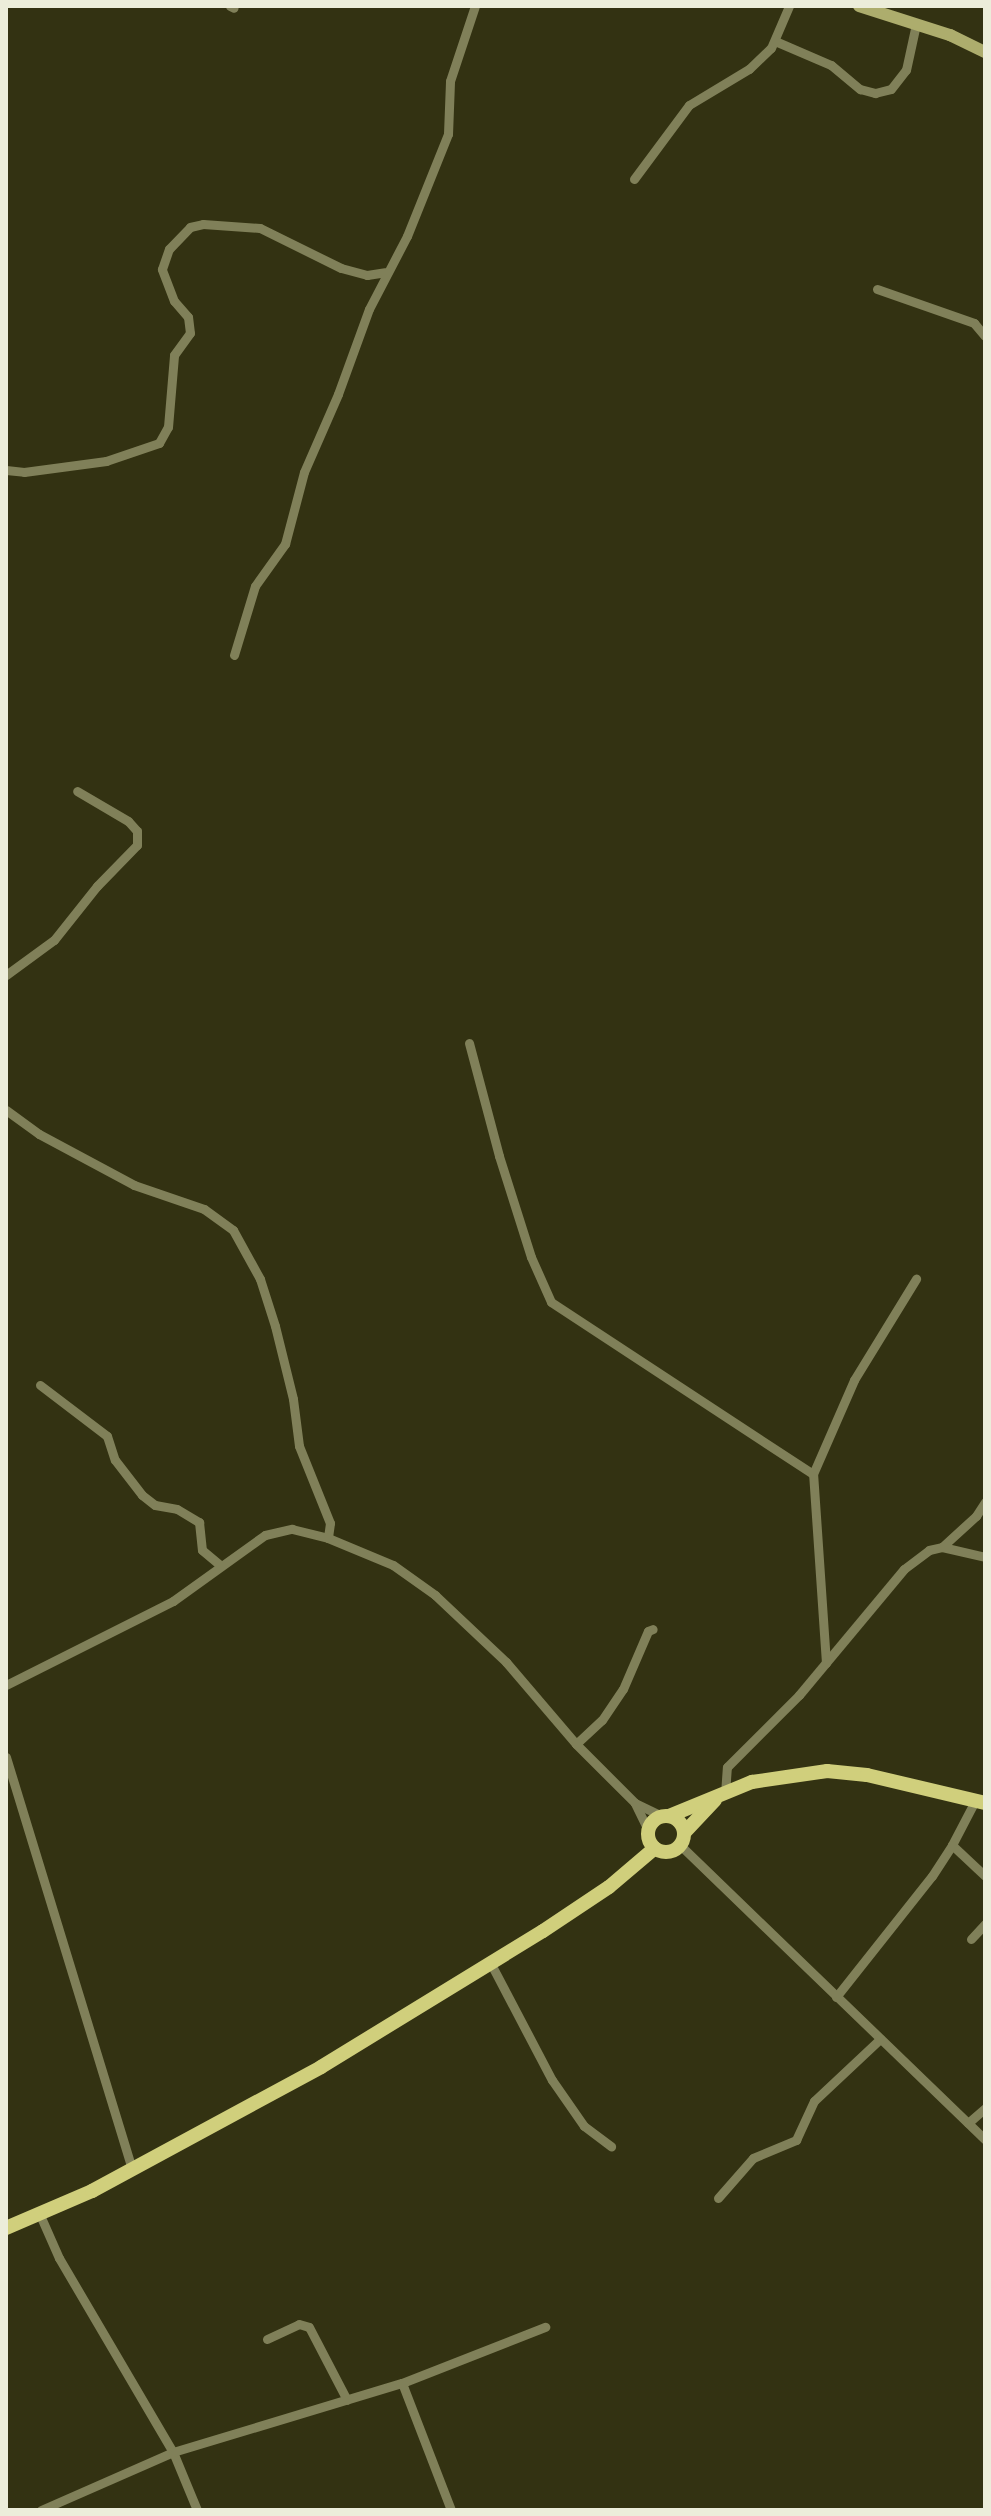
<!DOCTYPE html>
<style>
body{margin:0}
#map{position:relative;width:991px;height:2516px;overflow:hidden;background:#333212;font-family:Signika,sans-serif}
div>[style]{position:absolute}
[style*='--x']{left:calc(var(--x)*1px);top:calc(var(--y)*1px);width:calc(var(--w)*1px);rotate:calc(var(--a)*1deg)}
.street>*{height:9px;margin:-4.5px;padding:0 4.5px;transform-origin:4.5px;border-radius:4.5px;background:#808059}
.secondary>*{height:12px;margin:-6px;padding:0 6px;transform-origin:6px;border-radius:6px;background:#adad6d}
.primary>*{height:14px;margin:-7px;padding:0 7px;transform-origin:7px;border-radius:7px;background:#d0cf7c}
.primary>.ring{margin:-7px;padding:0;box-sizing:content-box;background:none;border:14px solid #d0cf7c;border-radius:50%}
span{translate:-50% -50%;white-space:nowrap;text-align:center;line-height:1.15;-webkit-text-stroke:6px #333212;paint-order:stroke}
.frame{position:absolute;inset:0;border:8px solid #ecedda;pointer-events:none}
</style>
<div id="map">
<div class="street">
<div style="--x:230;--y:6;--w:4;--a:27"></div>
<div style="--x:775;--y:41;--w:61;--a:23.2"></div>
<div style="--x:831;--y:65;--w:38;--a:40"></div>
<div style="--x:860;--y:89;--w:16;--a:15"></div>
<div style="--x:875;--y:93;--w:16;--a:-14"></div>
<div style="--x:891;--y:89;--w:24;--a:-52"></div>
<div style="--x:906;--y:70;--w:47;--a:-77.7"></div>
<div style="--x:634;--y:179;--w:92;--a:-53.4"></div>
<div style="--x:689;--y:105;--w:70;--a:-31"></div>
<div style="--x:749;--y:69;--w:30;--a:-44"></div>
<div style="--x:771;--y:48;--w:46;--a:-66.8"></div>
<div style="--x:877;--y:289;--w:103;--a:19.3"></div>
<div style="--x:974;--y:323;--w:17;--a:50"></div>
<div style="--x:6;--y:470;--w:18;--a:6"></div>
<div style="--x:24;--y:472;--w:83;--a:-7.6"></div>
<div style="--x:106;--y:461;--w:56;--a:-18.8"></div>
<div style="--x:159;--y:443;--w:18;--a:-61"></div>
<div style="--x:168;--y:427;--w:72;--a:-85.2"></div>
<div style="--x:174;--y:355;--w:27;--a:-54"></div>
<div style="--x:190;--y:333;--w:16;--a:-97"></div>
<div style="--x:188;--y:317;--w:21;--a:-131"></div>
<div style="--x:174;--y:301;--w:34;--a:-111"></div>
<div style="--x:162;--y:269;--w:21;--a:-71"></div>
<div style="--x:169;--y:249;--w:30;--a:-46"></div>
<div style="--x:190;--y:227;--w:13;--a:-13"></div>
<div style="--x:203;--y:224;--w:57;--a:4"></div>
<div style="--x:260;--y:228;--w:90;--a:26.3"></div>
<div style="--x:341;--y:268;--w:27;--a:15"></div>
<div style="--x:367;--y:275;--w:18;--a:-9"></div>
<div style="--x:234;--y:655;--w:72;--a:-73.1"></div>
<div style="--x:255;--y:586;--w:52;--a:-54.5"></div>
<div style="--x:285;--y:544;--w:74;--a:-75.2"></div>
<div style="--x:304;--y:472;--w:85;--a:-66.4"></div>
<div style="--x:338;--y:394;--w:90;--a:-70"></div>
<div style="--x:369;--y:309;--w:82;--a:-62.5"></div>
<div style="--x:407;--y:236;--w:110;--a:-68.1"></div>
<div style="--x:448;--y:134;--w:53;--a:-87.8"></div>
<div style="--x:450;--y:81;--w:79;--a:-71.6"></div>
<div style="--x:6;--y:975;--w:59;--a:-36.1"></div>
<div style="--x:54;--y:940;--w:69;--a:-51.5"></div>
<div style="--x:97;--y:886;--w:57;--a:-45.7"></div>
<div style="--x:137;--y:845;--w:14;--a:-90"></div>
<div style="--x:137;--y:831;--w:13;--a:-132"></div>
<div style="--x:128;--y:821;--w:59;--a:-149.5"></div>
<div style="--x:469;--y:1043;--w:117;--a:75.1"></div>
<div style="--x:499;--y:1156;--w:106;--a:72.4"></div>
<div style="--x:531;--y:1257;--w:49;--a:66"></div>
<div style="--x:551;--y:1302;--w:313;--a:33.3"></div>
<div style="--x:6;--y:1110;--w:41;--a:36"></div>
<div style="--x:39;--y:1134;--w:108;--a:28.2"></div>
<div style="--x:134;--y:1185;--w:74;--a:18.9"></div>
<div style="--x:204;--y:1209;--w:36;--a:36"></div>
<div style="--x:233;--y:1230;--w:56;--a:61.1"></div>
<div style="--x:260;--y:1279;--w:49;--a:72.3"></div>
<div style="--x:275;--y:1326;--w:75;--a:76.1"></div>
<div style="--x:293;--y:1399;--w:47;--a:82.7"></div>
<div style="--x:299;--y:1446;--w:83;--a:68.1"></div>
<div style="--x:330;--y:1523;--w:15;--a:98"></div>
<div style="--x:328;--y:1538;--w:70;--a:22.6"></div>
<div style="--x:393;--y:1565;--w:52;--a:35.5"></div>
<div style="--x:435;--y:1595;--w:98;--a:43.3"></div>
<div style="--x:506;--y:1662;--w:108;--a:49.5"></div>
<div style="--x:576;--y:1744;--w:83;--a:45"></div>
<div style="--x:40;--y:1385;--w:84;--a:37.3"></div>
<div style="--x:107;--y:1436;--w:25;--a:72"></div>
<div style="--x:115;--y:1460;--w:44;--a:52.4"></div>
<div style="--x:142;--y:1495;--w:16;--a:38"></div>
<div style="--x:155;--y:1505;--w:22;--a:10"></div>
<div style="--x:177;--y:1509;--w:26;--a:31"></div>
<div style="--x:199;--y:1522;--w:28;--a:84"></div>
<div style="--x:202;--y:1550;--w:23;--a:40"></div>
<div style="--x:942;--y:1547;--w:46;--a:-42.4"></div>
<div style="--x:976;--y:1516;--w:17;--a:-57"></div>
<div style="--x:826;--y:1663;--w:189;--a:-93.9"></div>
<div style="--x:813;--y:1474;--w:103;--a:-66.4"></div>
<div style="--x:854;--y:1380;--w:119;--a:-58.5"></div>
<div style="--x:6;--y:1685;--w:187;--a:-26.7"></div>
<div style="--x:173;--y:1601;--w:113;--a:-35.7"></div>
<div style="--x:265;--y:1535;--w:28;--a:-13"></div>
<div style="--x:292;--y:1529;--w:37;--a:14"></div>
<div style="--x:576;--y:1744;--w:35;--a:-43"></div>
<div style="--x:602;--y:1720;--w:37;--a:-56"></div>
<div style="--x:623;--y:1689;--w:63;--a:-66.7"></div>
<div style="--x:648;--y:1631;--w:5;--a:-22"></div>
<div style="--x:6;--y:1757;--w:431;--a:73"></div>
<div style="--x:725;--y:1794;--w:27;--a:-86"></div>
<div style="--x:727;--y:1767;--w:102;--a:-45"></div>
<div style="--x:799;--y:1695;--w:164;--a:-50.2"></div>
<div style="--x:904;--y:1569;--w:31;--a:-37"></div>
<div style="--x:929;--y:1550;--w:13;--a:-13"></div>
<div style="--x:942;--y:1547;--w:44;--a:13.1"></div>
<div style="--x:976;--y:1799;--w:52;--a:117.6"></div>
<div style="--x:952;--y:1845;--w:45;--a:43.2"></div>
<div style="--x:648;--y:1830;--w:30;--a:-116"></div>
<div style="--x:635;--y:1803;--w:30;--a:26"></div>
<div style="--x:680;--y:1845;--w:424;--a:44"></div>
<div style="--x:971;--y:1939;--w:21;--a:-47"></div>
<div style="--x:491;--y:1964;--w:131;--a:62.3"></div>
<div style="--x:552;--y:2080;--w:56;--a:55.2"></div>
<div style="--x:584;--y:2126;--w:34;--a:37"></div>
<div style="--x:836;--y:1997;--w:154;--a:-51.6"></div>
<div style="--x:932;--y:1876;--w:37;--a:-57"></div>
<div style="--x:968;--y:2123;--w:23;--a:-41"></div>
<div style="--x:718;--y:2198;--w:53;--a:-48.8"></div>
<div style="--x:753;--y:2158;--w:47;--a:-22.7"></div>
<div style="--x:796;--y:2140;--w:43;--a:-65.2"></div>
<div style="--x:814;--y:2101;--w:91;--a:-43.2"></div>
<div style="--x:40;--y:2215;--w:47;--a:66.2"></div>
<div style="--x:59;--y:2258;--w:225;--a:59.6"></div>
<div style="--x:173;--y:2452;--w:63;--a:67.5"></div>
<div style="--x:267;--y:2339;--w:35;--a:-25"></div>
<div style="--x:299;--y:2324;--w:10;--a:17"></div>
<div style="--x:309;--y:2327;--w:82;--a:62.5"></div>
<div style="--x:402;--y:2383;--w:154;--a:-21.4"></div>
<div style="--x:41;--y:2510;--w:144;--a:-23.7"></div>
<div style="--x:173;--y:2452;--w:239;--a:-16.8"></div>
<div style="--x:402;--y:2383;--w:136;--a:68.9"></div>
</div>
<div class="secondary">
<div style="--x:859;--y:6;--w:96;--a:17.7"></div>
<div style="--x:950;--y:35;--w:39;--a:26"></div>
</div>
<div class="primary">
<div class="ring" style="left:648px;top:1816px;width:22px;height:22px"></div>
<div style="--x:669;--y:1816;--w:90;--a:-22.3"></div>
<div style="--x:752;--y:1782;--w:76;--a:-8.3"></div>
<div style="--x:827;--y:1771;--w:40;--a:5.7"></div>
<div style="--x:867;--y:1775;--w:121;--a:13.3"></div>
<div style="--x:684;--y:1833;--w:45;--a:-46.8"></div>
<div style="--x:6;--y:2228;--w:94;--a:-23.3"></div>
<div style="--x:92;--y:2191;--w:260;--a:-28.4"></div>
<div style="--x:321;--y:2067;--w:260;--a:-31.5"></div>
<div style="--x:543;--y:1931;--w:79;--a:-33.7"></div>
<div style="--x:609;--y:1887;--w:60;--a:-40.3"></div>
</div>
<div class="frame"></div>
</div>
